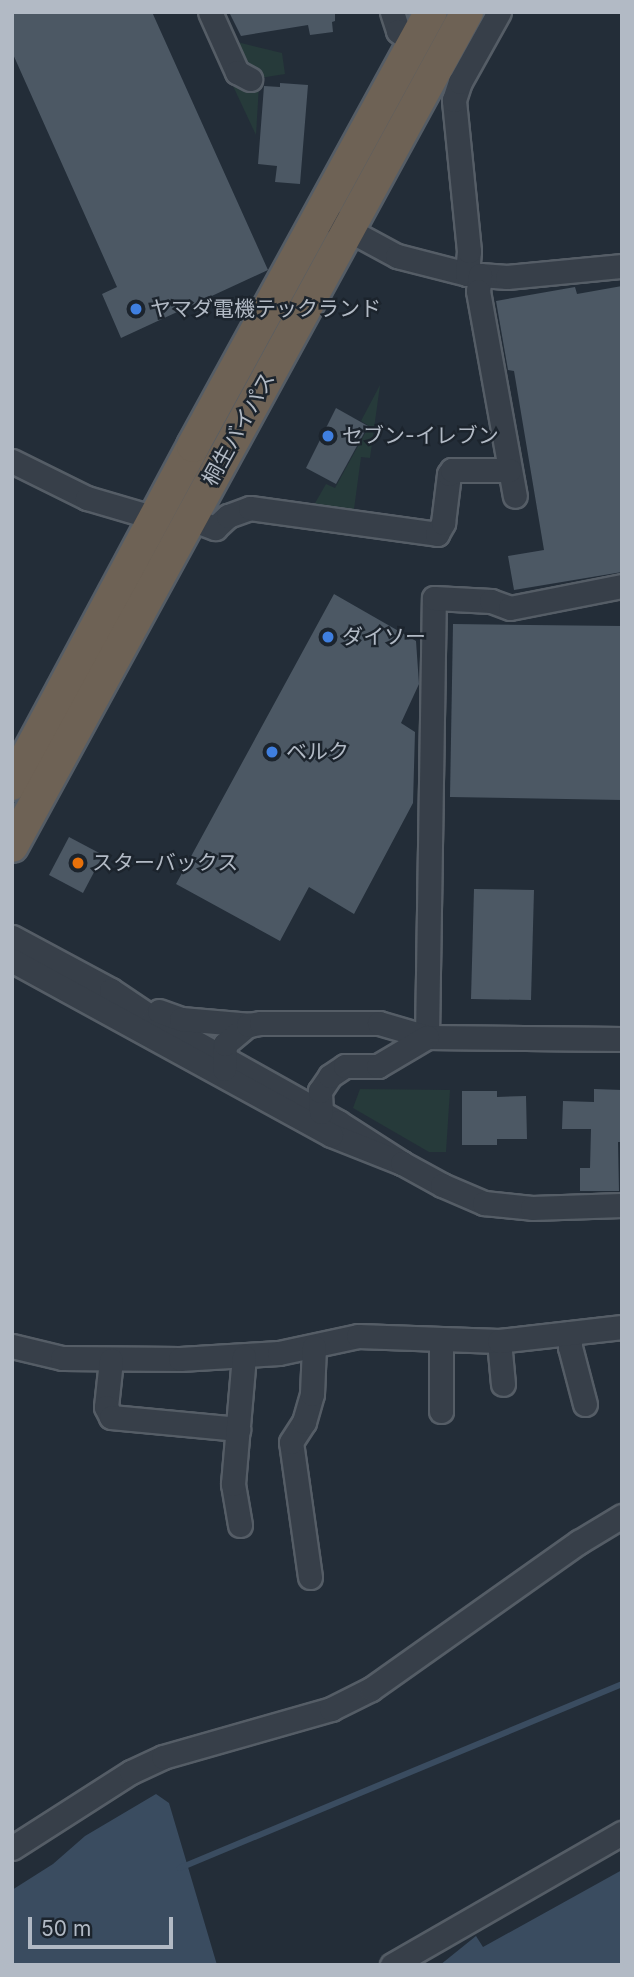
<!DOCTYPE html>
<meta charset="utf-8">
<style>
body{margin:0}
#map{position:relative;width:634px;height:1977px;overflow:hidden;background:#232d38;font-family:Inter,"Noto Sans JP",sans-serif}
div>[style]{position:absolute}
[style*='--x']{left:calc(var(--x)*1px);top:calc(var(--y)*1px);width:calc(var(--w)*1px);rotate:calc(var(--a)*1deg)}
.green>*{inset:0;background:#263a3a}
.water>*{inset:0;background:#3a4c60}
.stream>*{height:6px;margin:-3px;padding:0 3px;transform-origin:3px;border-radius:3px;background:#3a4c60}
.building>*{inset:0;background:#4c5864}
.roads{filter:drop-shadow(2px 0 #555d66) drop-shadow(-2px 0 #555d66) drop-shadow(0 2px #555d66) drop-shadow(0 -2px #555d66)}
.minor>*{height:23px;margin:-11.5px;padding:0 11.5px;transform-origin:11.5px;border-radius:11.5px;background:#373f49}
.highway>*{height:32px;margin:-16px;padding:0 16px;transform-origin:16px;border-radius:16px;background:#6e6255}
.dots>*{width:19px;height:19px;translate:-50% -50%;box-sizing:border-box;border:4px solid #1c242d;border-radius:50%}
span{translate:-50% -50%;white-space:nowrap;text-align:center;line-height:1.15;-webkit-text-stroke:5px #1c242d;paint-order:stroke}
.poi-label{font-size:21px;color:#b2bac5}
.left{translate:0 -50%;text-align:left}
.street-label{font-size:21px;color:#b2bac5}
.frame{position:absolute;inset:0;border:14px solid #b2bac5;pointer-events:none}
.scale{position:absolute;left:28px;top:1917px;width:145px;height:32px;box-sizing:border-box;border:4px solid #b2bac5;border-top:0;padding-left:9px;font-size:21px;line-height:24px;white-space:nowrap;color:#b2bac5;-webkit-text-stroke:5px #1c242d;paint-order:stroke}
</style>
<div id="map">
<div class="green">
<div style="clip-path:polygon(233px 41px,282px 53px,285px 74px,260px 78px,245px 68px)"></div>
<div style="clip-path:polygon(259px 85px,256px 135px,233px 86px)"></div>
<div style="clip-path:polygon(380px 385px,370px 458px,361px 457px,353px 517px,311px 510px,326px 484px,335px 488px,369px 426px,361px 421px)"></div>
<div style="clip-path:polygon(360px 1089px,450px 1090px,446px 1152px,429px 1152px,353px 1108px)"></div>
</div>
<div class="water">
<div style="clip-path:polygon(156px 1794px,169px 1803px,217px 1965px,12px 1965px,12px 1890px,53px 1864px,85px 1836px)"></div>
<div style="clip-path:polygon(622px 1870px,622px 1965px,440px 1965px,476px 1936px,483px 1947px)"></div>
</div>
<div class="stream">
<div style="--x:180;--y:1868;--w:479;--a:-22.6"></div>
</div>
<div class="building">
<div style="clip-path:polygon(12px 12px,152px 12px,268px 270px,121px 338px,102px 294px,117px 287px,12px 52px)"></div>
<div style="clip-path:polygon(229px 12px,335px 12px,335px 21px,332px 22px,333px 32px,310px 35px,308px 25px,241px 36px)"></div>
<div style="clip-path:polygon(280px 83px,308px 85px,300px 184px,275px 182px,277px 166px,258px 164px,264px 86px,280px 87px)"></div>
<div style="clip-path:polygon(622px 286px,622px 572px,514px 590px,508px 556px,544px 550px,514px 371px,508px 370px,496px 301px,575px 287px,577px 294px)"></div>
<div style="clip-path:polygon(336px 408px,368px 426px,336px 484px,306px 468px)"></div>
<div style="clip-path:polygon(334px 594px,416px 641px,419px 684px,401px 723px,415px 732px,413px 803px,354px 914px,309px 887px,280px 941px,176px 884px)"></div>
<div style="clip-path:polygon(453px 624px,622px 626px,622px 800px,450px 797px)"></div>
<div style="clip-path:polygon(69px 837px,103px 855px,83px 893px,49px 875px)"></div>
<div style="clip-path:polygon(474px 889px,534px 890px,531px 1000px,471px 999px)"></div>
<div style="clip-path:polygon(594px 1089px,622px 1090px,622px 1142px,618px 1142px,619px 1191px,580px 1191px,580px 1168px,590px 1168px,591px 1129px,562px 1129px,563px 1101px,594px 1102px)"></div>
<div style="clip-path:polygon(462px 1091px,497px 1091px,497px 1097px,526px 1096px,527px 1139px,497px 1139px,497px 1145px,462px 1145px)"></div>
</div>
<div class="roads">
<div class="minor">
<div style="--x:210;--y:12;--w:66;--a:65.8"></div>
<div style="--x:237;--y:72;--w:15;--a:28"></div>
<div style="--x:392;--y:12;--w:20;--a:72"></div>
<div style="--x:398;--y:31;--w:20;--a:37"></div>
<div style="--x:334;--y:222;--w:72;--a:28.4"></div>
<div style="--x:397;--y:256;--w:72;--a:14.4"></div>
<div style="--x:467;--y:274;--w:40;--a:4.3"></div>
<div style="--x:507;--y:277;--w:116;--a:-5.5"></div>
<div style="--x:467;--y:274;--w:23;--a:-85"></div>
<div style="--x:469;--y:251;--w:152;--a:-95.7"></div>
<div style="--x:454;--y:100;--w:19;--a:-72"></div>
<div style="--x:460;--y:82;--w:80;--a:-60.9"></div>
<div style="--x:480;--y:275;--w:16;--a:97"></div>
<div style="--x:478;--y:291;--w:208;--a:79.8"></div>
<div style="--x:12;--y:461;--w:84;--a:26.3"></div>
<div style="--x:87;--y:498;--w:71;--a:16.4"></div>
<div style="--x:191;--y:519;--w:26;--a:21"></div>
<div style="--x:215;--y:528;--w:18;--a:-43"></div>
<div style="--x:228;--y:516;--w:23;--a:-20"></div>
<div style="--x:250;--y:508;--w:189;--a:7.9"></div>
<div style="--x:437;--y:534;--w:13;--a:-61"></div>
<div style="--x:443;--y:523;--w:49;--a:-83"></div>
<div style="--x:449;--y:474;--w:5;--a:-53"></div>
<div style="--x:452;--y:470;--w:57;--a:0"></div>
<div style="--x:12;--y:937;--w:112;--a:28.2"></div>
<div style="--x:111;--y:990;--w:52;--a:34"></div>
<div style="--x:154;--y:1019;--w:211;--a:29.2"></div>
<div style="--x:338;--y:1122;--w:76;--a:32.6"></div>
<div style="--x:402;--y:1163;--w:76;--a:-158.5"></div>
<div style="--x:331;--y:1135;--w:364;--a:-151.3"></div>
<div style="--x:159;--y:1011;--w:23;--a:20"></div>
<div style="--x:181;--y:1019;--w:70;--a:4.9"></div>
<div style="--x:427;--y:1037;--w:439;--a:-89.1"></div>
<div style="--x:434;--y:598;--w:57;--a:3"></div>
<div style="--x:491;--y:601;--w:20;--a:20"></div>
<div style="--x:510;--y:608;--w:114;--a:-11.1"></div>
<div style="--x:224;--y:1069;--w:25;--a:-88"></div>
<div style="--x:225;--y:1044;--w:30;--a:-40"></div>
<div style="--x:248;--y:1025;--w:13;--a:-9"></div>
<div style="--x:261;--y:1023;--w:118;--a:0"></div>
<div style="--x:379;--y:1023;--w:50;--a:16.3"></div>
<div style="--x:427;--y:1037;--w:195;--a:0.6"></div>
<div style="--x:321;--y:1112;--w:21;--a:-93"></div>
<div style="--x:320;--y:1091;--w:18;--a:-56"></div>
<div style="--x:330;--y:1076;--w:18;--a:-34"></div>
<div style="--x:345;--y:1066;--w:33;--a:0"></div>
<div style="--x:378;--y:1066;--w:57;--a:-30.6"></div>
<div style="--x:402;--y:1163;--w:46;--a:28.8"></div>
<div style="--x:442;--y:1185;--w:46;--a:23.2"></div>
<div style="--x:484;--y:1203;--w:48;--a:5.9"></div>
<div style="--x:532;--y:1208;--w:90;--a:-1.9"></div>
<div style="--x:570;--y:1333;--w:14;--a:90"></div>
<div style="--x:570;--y:1347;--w:59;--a:75.3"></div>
<div style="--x:499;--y:1341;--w:43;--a:84.7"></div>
<div style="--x:12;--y:1346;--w:51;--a:13.5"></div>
<div style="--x:62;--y:1358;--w:118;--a:0.5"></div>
<div style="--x:180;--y:1359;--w:99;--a:-3.5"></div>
<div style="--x:279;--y:1353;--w:81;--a:-12.1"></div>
<div style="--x:358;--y:1336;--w:141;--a:2"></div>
<div style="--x:499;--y:1341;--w:124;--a:-6.5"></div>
<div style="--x:111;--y:1360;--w:47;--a:96.1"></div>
<div style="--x:106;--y:1407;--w:11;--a:63"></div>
<div style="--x:111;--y:1417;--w:128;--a:5.4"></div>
<div style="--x:441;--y:1411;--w:71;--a:-90"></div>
<div style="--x:240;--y:1525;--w:42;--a:-99.7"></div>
<div style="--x:233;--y:1484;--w:128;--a:-85.1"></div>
<div style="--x:310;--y:1577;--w:136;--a:-98"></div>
<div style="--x:291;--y:1442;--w:24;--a:-57"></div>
<div style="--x:304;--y:1422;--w:29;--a:-74"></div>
<div style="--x:312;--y:1394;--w:47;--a:-87.6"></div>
<div style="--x:12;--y:1848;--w:141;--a:-32.6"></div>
<div style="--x:131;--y:1772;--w:35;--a:-25"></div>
<div style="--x:163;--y:1757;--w:175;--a:-15.9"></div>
<div style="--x:331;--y:1709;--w:45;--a:-26.6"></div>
<div style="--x:371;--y:1689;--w:255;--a:-35.3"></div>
<div style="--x:579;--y:1542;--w:50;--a:-31.2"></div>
<div style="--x:392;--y:1965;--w:265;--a:-29.9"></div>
</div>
<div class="highway">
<div style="--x:12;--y:784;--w:383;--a:-61.8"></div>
<div style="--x:193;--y:446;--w:495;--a:-61.3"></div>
<div style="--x:12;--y:846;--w:950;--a:-61.38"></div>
</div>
</div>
<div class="dots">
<div style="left:136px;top:309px;background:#3f7fe0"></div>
<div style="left:328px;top:436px;background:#3f7fe0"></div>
<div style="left:328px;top:637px;background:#3f7fe0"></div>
<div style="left:272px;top:752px;background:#3f7fe0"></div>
<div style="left:78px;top:863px;background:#e8710a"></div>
</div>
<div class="poi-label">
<span class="left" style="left:150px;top:309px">ヤマダ電機テックランド</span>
<span class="left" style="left:342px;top:436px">セブン-イレブン</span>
<span class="left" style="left:342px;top:637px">ダイソー</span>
<span class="left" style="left:286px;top:752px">ベルク</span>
<span class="left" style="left:92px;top:863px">スターバックス</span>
</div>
<div class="street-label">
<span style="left:239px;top:429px;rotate:-61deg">桐生バイパス</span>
</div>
<div class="frame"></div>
<div class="scale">50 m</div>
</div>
